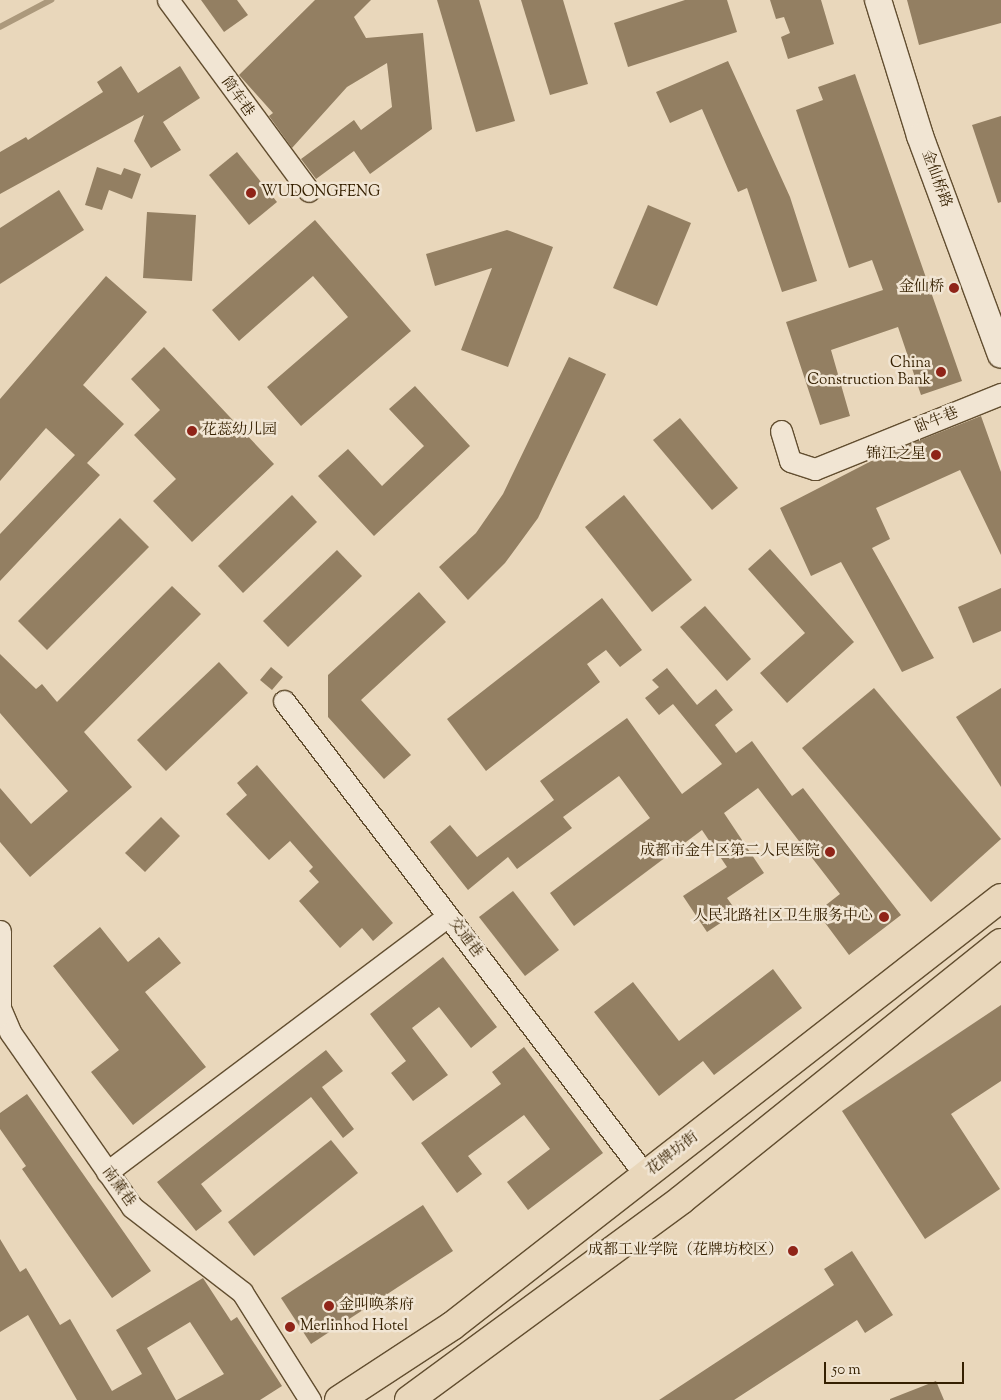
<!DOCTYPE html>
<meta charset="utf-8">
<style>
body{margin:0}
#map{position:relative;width:1001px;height:1400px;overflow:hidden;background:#e9d7bb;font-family:"Sorts Mill Goudy","Noto Serif SC",serif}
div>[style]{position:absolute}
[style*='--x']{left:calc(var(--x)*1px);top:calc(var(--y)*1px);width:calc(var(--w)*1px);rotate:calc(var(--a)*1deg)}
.stream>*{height:5.5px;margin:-2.75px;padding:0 2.75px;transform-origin:2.75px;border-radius:2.75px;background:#ac997c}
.building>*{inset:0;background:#937f62}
.roads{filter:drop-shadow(1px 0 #624e30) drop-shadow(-1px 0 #624e30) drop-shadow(0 1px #624e30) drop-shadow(0 -1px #624e30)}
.minor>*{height:21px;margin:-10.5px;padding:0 10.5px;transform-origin:10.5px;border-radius:10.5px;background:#f1e5d3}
.tertiary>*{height:26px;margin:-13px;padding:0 13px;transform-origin:13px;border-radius:13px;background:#f1e5d3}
.primary>*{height:28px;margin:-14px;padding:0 14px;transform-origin:14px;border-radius:14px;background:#e9d7bb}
.dots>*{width:14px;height:14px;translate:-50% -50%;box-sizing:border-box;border:2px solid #f1e5d3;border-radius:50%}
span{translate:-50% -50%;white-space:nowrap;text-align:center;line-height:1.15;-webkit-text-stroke:5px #f1e5d3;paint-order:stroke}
.street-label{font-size:15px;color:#352001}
.poi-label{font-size:15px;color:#352001}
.left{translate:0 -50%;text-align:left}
.right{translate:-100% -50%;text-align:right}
.scale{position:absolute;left:824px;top:1362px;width:140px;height:22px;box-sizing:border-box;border:2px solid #352001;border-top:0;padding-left:6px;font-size:15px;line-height:18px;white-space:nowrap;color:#352001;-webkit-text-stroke:4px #f1e5d3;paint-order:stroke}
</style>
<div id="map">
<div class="stream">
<div style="--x:0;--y:27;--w:58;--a:-27.9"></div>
</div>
<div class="building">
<div style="clip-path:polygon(201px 0,237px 0,248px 15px,224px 32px)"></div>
<div style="clip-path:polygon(315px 0,371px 0,354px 17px,366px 38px,423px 33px,432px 129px,370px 174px,354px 151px,316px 179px,301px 159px,354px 120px,361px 130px,392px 107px,387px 63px,347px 87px,292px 148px,269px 116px,273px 113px,239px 75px)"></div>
<div style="clip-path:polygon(437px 0,479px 0,515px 121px,476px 132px)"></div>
<div style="clip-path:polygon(521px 0,563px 0,588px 84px,550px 95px)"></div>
<div style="clip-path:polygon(685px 0,727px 0,737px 32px,628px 67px,614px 23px)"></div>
<div style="clip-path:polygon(770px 0,821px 0,834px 44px,788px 59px,781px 37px,790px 33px,784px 17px,776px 19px)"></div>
<div style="clip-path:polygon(907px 0,1001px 0,1001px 23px,919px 45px)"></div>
<div style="clip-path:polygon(728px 61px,790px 197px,817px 281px,782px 292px,747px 188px,738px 192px,702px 109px,670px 123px,656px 92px)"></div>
<div style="clip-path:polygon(121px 66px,138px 93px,180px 66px,200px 98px,163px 122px,181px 150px,151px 168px,134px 141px,144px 115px,0 194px,0 152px,26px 137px,28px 140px,103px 92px,97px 82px)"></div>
<div style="clip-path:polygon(855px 74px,962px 381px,921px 395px,898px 327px,831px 350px,850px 416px,820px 425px,786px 322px,883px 290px,872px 260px,849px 268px,796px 110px,823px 100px,818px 87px)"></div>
<div style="clip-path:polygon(1001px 116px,1001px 202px,998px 203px,972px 125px)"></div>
<div style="clip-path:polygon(237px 152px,277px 202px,249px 225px,209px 175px)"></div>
<div style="clip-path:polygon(97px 167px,121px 175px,124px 168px,141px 174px,132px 199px,109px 190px,102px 210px,85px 205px)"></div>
<div style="clip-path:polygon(59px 190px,84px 230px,0 284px,0 228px)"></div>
<div style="clip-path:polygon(648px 205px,691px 223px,657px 306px,613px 288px)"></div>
<div style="clip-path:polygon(147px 212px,196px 215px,192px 281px,143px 278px)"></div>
<div style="clip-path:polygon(315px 220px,411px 331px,301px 426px,267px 387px,348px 317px,313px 276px,239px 341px,212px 310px)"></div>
<div style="clip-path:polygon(507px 230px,553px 247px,508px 367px,461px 350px,492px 268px,435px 286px,426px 254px)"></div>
<div style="clip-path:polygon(106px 276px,147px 312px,83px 385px,124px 424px,87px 463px,100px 475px,0 581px,0 534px,75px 455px,46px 428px,0 481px,0 399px)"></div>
<div style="clip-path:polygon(164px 347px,274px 464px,192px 542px,153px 501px,176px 479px,134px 435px,160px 410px,131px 379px)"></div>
<div style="clip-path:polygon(569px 357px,606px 374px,538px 518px,505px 563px,468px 600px,439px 567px,476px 533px,503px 494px)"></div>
<div style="clip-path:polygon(415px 386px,470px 446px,374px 536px,318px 476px,348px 449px,382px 486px,424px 446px,389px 409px)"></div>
<div style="clip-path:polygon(981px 416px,1001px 472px,1001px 555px,960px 470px,876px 508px,890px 539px,872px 548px,934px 658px,902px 672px,841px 562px,811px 576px,780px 508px,885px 454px)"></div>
<div style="clip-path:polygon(680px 418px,738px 488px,712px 510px,653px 440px)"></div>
<div style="clip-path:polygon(292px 495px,317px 522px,243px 593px,218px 566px)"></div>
<div style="clip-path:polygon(624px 495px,692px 580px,652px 612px,585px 527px)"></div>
<div style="clip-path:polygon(120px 518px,149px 547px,47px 650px,18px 621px)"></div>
<div style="clip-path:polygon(770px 549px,854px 642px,787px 703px,760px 673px,805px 633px,748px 569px)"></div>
<div style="clip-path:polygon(337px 550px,362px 576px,288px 647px,263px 621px)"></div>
<div style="clip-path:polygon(172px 586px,201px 614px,84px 732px,132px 787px,30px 877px,0 842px,0 788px,31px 824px,68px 791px,0 713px,0 654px,36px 689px,42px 684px,57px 702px)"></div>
<div style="clip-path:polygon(1001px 588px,1001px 631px,973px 643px,958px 607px)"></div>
<div style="clip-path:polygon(419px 592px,446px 622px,361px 700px,411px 755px,384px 779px,328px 717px,328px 675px)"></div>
<div style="clip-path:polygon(602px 598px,642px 650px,620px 667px,606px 650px,587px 664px,600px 682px,486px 771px,447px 719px)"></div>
<div style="clip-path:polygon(705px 606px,751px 659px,727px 681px,680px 627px)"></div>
<div style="clip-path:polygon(219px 662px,248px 693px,166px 771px,137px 740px)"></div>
<div style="clip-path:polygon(271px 667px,283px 677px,272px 690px,260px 680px)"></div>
<div style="clip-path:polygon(667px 668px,697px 705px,716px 689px,733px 710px,715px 725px,736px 753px,752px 741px,792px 796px,803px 788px,901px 915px,849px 955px,817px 912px,840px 894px,758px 788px,724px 813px,764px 873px,727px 898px,737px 912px,707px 932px,683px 896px,727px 867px,702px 830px,574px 926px,550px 893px,650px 818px,619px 776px,563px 817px,572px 828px,517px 869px,508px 857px,468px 890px,430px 842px,450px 825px,477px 857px,554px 800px,540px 781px,627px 718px,682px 794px,722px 764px,673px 704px,659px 715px,645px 698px,659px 687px,652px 680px)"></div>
<div style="clip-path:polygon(874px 688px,1001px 839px,931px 902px,802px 748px)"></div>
<div style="clip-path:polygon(1001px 688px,1001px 787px,956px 717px)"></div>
<div style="clip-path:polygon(257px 765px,393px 923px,373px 941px,362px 928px,340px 948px,299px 901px,319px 882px,309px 871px,313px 867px,290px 841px,269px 860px,226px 814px,247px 795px,237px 783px)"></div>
<div style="clip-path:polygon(161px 817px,180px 836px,145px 872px,125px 853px)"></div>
<div style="clip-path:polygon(513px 891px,559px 950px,525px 976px,479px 917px)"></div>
<div style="clip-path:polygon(100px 927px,128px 962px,159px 937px,181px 963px,145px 992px,206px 1067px,133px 1125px,91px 1072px,119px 1050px,53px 966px)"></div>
<div style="clip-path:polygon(443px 957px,497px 1027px,471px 1048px,439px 1007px,412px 1028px,448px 1075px,413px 1101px,391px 1073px,406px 1061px,370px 1014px)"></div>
<div style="clip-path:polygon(773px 969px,802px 1008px,714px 1075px,703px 1061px,659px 1096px,594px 1012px,633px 982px,679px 1041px)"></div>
<div style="clip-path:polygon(1001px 1005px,1001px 1081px,951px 1114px,1000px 1189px,925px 1239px,842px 1111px)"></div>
<div style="clip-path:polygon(524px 1047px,603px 1153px,528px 1210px,507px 1182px,550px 1149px,524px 1115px,468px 1156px,482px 1174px,457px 1193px,421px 1143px,501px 1084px,492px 1072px)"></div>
<div style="clip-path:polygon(326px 1050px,343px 1071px,322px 1087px,354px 1129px,343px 1138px,311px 1097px,201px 1184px,222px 1211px,196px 1231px,157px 1182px)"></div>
<div style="clip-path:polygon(27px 1094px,151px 1271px,112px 1298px,22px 1169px,26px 1166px,0 1129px,0 1113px)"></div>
<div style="clip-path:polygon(331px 1140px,358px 1173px,254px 1256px,228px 1222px)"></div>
<div style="clip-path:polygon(423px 1205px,453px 1251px,311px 1344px,281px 1298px)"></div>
<div style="clip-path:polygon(0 1239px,20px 1272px,26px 1268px,60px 1325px,70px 1319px,112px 1391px,142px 1374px,116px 1330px,203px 1278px,231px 1321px,237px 1317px,282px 1386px,260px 1400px,177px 1400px,224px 1374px,190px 1322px,147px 1348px,176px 1400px,77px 1400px,28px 1315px,0 1332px)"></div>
<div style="clip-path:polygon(852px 1251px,893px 1315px,865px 1333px,857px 1320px,734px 1400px,659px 1400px,834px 1285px,824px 1269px)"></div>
<div style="clip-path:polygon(936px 1381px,944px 1400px,890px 1400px,890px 1399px)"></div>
</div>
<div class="roads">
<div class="minor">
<div style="--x:168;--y:0;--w:237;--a:53.6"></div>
<div style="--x:781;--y:431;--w:31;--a:73"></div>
<div style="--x:790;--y:461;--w:26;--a:18"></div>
<div style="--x:815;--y:469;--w:201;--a:-22"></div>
<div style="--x:284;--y:701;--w:597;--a:52.69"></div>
<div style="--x:0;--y:931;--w:77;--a:90"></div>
<div style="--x:0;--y:1008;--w:26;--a:67"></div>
<div style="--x:10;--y:1032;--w:213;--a:55.1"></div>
<div style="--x:132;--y:1207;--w:139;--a:37.7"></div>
<div style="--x:242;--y:1292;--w:128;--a:57.8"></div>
<div style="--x:107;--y:1172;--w:426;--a:-36.9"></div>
</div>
<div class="tertiary">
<div style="--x:878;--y:0;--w:142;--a:72.8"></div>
<div style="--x:920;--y:136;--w:233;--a:69.7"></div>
</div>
<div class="primary">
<div style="--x:339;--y:1400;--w:135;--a:-33.2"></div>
<div style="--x:452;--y:1326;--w:696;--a:-37.94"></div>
<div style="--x:409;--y:1400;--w:338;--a:-36.3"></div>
<div style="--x:681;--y:1200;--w:410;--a:-38.8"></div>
</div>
</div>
<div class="dots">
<div style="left:251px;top:193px;background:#8f2418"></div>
<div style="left:954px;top:288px;background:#8f2418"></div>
<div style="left:941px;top:372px;background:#8f2418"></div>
<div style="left:192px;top:431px;background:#8f2418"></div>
<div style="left:936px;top:455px;background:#8f2418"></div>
<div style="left:830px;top:852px;background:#8f2418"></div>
<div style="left:884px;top:917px;background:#8f2418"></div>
<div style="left:793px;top:1251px;background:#8f2418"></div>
<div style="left:329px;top:1306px;background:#8f2418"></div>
<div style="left:290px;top:1327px;background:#8f2418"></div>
</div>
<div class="street-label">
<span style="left:237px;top:97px;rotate:55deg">筒车巷</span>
<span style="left:936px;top:179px;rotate:70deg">金仙桥路</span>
<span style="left:937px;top:421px;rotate:-22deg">卧牛巷</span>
<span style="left:465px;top:938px;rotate:53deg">交通巷</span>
<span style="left:673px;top:1154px;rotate:-38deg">花牌坊街</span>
<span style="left:118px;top:1187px;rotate:54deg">南薰巷</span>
</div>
<div class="poi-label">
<span class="left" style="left:261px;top:193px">WUDONGFENG</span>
<span class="right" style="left:944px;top:288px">金仙桥</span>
<span class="right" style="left:931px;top:372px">China<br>Construction Bank</span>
<span class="left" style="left:202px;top:431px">花蕊幼儿园</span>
<span class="right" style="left:926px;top:455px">锦江之星</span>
<span class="right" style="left:820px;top:852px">成都市金牛区第二人民医院</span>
<span class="right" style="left:873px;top:917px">人民北路社区卫生服务中心</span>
<span class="right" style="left:783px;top:1251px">成都工业学院（花牌坊校区）</span>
<span class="left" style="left:339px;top:1306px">金叫唤茶府</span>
<span class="left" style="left:300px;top:1327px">Merlinhod Hotel</span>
</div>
<div class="scale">50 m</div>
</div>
